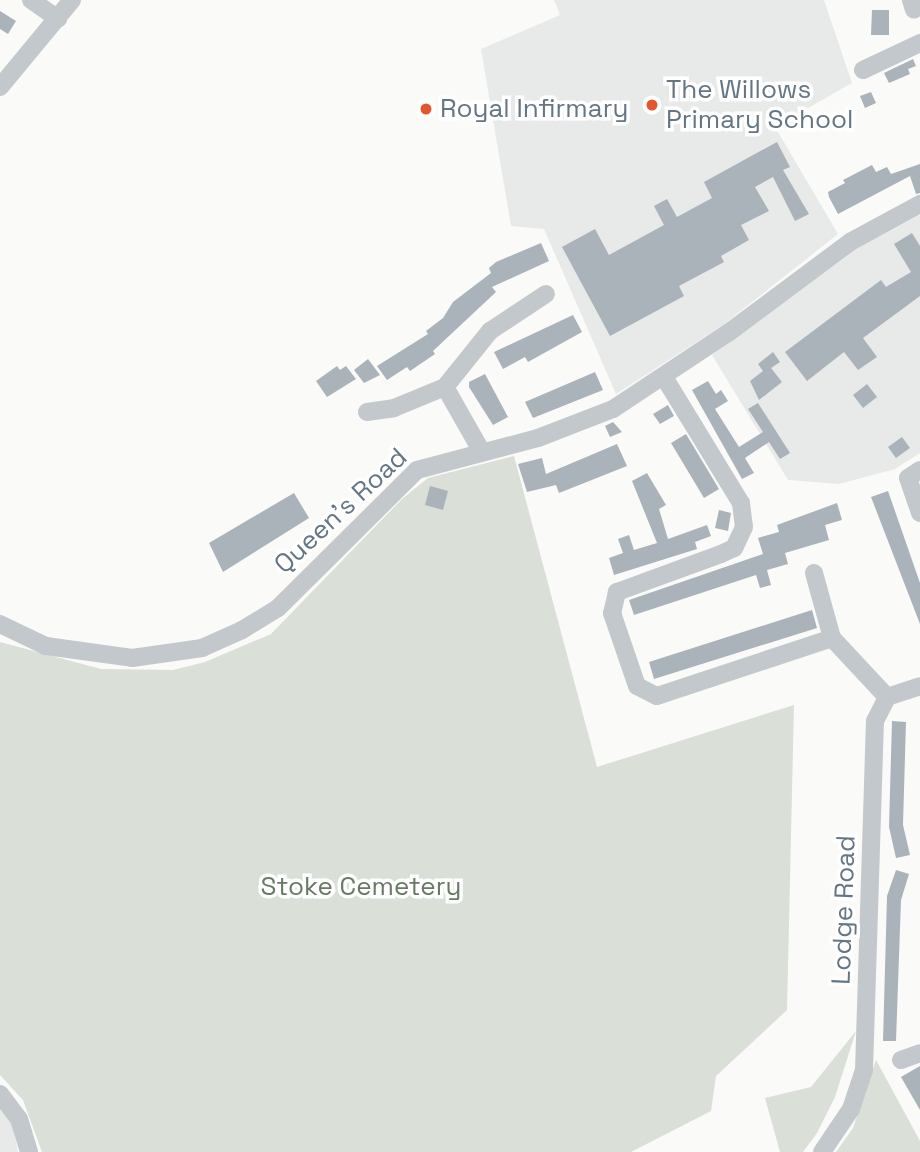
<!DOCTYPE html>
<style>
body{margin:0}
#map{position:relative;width:920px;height:1152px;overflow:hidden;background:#fafaf8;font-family:"Space Grotesk",sans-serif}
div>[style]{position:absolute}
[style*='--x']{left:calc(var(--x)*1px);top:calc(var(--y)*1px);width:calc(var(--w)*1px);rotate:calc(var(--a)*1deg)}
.built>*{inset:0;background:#e8e9e9}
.green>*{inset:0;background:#dadfd7}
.building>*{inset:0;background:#aab3b9}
.minor>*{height:18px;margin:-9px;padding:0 9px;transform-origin:9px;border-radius:9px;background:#c3c8cc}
.dots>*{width:19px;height:19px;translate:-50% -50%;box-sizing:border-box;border:4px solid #fff;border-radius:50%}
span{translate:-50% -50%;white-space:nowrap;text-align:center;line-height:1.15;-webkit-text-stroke:7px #fff;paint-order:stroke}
.poi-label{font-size:26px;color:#657683}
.left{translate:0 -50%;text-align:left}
.street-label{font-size:26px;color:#657683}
.park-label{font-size:26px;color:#687a64}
</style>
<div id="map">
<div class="built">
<div style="clip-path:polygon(554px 0,824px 0,852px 83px,775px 127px,838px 234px,723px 325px,616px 394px,544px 229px,511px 226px,481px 49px,560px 15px)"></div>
<div style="clip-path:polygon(920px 215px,920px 453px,895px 469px,839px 484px,788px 480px,712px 355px,848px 253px)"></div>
<div style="clip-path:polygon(0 1107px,13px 1127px,18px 1152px,0 1152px)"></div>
</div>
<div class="green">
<div style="clip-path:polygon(514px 456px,597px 767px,794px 705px,787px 1010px,716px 1076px,711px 1111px,631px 1152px,42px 1152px,23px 1100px,0 1075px,0 642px,101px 669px,173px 670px,205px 662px,271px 634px,402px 499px,428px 478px)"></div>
<div style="clip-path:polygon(856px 1031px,835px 1097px,817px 1133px,803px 1152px,780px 1152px,765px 1098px,811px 1087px)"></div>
<div style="clip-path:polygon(876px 1060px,920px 1141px,920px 1152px,836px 1152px,853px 1128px)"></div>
</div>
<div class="building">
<div style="clip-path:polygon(872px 10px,889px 10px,889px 35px,871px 35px)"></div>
<div style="clip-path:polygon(0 11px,16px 21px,8px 34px,0 29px)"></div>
<div style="clip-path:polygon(913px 59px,916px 66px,908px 69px,910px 74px,889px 83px,884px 73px)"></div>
<div style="clip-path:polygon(871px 92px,876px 103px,865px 108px,860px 96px)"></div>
<div style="clip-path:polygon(777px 142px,790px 167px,783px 170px,809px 214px,795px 221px,773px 177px,755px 187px,769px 211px,741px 225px,749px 240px,721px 256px,724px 262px,679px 286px,684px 296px,610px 336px,562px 247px,595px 229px,609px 255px,664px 225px,654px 206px,667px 199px,677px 217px,712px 198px,704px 182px)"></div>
<div style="clip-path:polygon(920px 164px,920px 193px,916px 194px,910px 176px,838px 214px,829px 197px,828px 192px,845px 183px,843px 180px,872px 165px,876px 172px,887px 167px,891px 174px)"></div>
<div style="clip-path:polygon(912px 233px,920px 246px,920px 296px,863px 338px,877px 357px,858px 370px,844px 352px,807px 381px,785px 352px,881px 280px,886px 287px,911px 272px,894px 244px)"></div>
<div style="clip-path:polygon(541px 243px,549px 261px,492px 287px,496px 292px,433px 351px,435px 354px,410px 371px,407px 367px,387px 380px,377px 366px,428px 334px,426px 331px,443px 318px,453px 302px,491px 273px,489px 268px,496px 262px)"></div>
<div style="clip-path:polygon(573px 315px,582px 332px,528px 362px,525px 357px,503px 369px,494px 352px)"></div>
<div style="clip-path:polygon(773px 352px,780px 362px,771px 368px,782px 382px,759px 400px,750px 381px,763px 371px,758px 364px)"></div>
<div style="clip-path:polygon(368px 359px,380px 375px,364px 383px,354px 370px)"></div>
<div style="clip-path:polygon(337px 366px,340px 370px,346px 366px,356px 379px,327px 397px,316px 381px)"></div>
<div style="clip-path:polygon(595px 372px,603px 390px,533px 418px,525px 402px)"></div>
<div style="clip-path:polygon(485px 374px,508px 417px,493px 425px,469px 387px,469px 382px)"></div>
<div style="clip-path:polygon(708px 381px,716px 394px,721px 390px,728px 401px,715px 409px,739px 447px,763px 432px,748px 409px,758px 403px,790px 453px,780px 459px,769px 442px,745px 458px,754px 473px,742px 479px,692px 390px)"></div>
<div style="clip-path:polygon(867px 384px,877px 397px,863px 408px,853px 395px)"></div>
<div style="clip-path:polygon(668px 405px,674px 416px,660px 424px,653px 414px)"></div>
<div style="clip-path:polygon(613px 422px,622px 432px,610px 437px,605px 426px)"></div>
<div style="clip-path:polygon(686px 434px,719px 489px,704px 498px,671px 443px)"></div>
<div style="clip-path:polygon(902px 437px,910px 448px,896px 458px,888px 447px)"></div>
<div style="clip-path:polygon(617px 444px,627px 466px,559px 493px,556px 485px,527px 492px,518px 464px,542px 458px,546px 474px)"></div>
<div style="clip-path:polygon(647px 473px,666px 505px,659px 509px,668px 539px,707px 525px,711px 536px,695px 542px,697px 549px,614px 575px,609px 558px,623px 553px,618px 539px,629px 535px,634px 550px,657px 543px,632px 481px)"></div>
<div style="clip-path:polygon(430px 486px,448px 491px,443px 510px,425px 505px)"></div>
<div style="clip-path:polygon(888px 491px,920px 583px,920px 624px,871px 497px)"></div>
<div style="clip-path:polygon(294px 493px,309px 518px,223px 572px,209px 543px)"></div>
<div style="clip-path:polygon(837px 503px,842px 520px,825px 525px,829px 540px,785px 553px,788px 564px,767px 570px,771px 585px,760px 588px,756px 575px,634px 615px,629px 600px,763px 554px,758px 538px,779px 532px,777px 525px)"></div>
<div style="clip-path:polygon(719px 510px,731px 513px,728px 531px,715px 528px)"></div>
<div style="clip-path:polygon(812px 610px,817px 628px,654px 679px,649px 662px)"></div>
<div style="clip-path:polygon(892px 721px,906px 722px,903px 825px,910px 855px,896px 858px,889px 827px)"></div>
<div style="clip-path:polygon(896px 870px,909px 874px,901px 900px,896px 1041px,883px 1041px,887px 896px)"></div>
<div style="clip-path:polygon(920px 1066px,920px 1110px,901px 1077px)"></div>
</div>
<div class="minor">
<div style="--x:31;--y:0;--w:33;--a:35"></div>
<div style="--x:911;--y:0;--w:10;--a:73"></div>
<div style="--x:863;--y:70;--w:63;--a:-25.3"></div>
<div style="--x:0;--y:87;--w:113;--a:-50.4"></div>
<div style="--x:664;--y:377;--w:148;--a:58.6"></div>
<div style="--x:741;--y:503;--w:24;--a:83"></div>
<div style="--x:744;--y:527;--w:23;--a:115"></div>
<div style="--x:734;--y:548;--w:14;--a:155"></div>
<div style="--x:721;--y:554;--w:111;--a:159.9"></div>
<div style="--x:617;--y:592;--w:22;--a:103"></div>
<div style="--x:612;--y:613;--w:77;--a:71.1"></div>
<div style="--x:637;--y:686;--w:22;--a:27"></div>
<div style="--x:657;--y:696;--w:184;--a:-18.3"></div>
<div style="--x:832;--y:638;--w:81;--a:47"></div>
<div style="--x:445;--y:387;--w:75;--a:60.4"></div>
<div style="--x:367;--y:412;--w:27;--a:-8"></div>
<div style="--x:394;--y:408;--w:55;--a:-22.4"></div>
<div style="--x:445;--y:387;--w:72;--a:-51.2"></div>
<div style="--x:490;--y:331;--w:67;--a:-33.5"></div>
<div style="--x:920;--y:470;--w:14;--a:146"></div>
<div style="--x:908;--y:478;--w:37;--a:71"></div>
<div style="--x:814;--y:573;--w:67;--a:74.5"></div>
<div style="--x:0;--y:624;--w:51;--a:25.6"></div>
<div style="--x:46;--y:646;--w:87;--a:7.9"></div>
<div style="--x:132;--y:658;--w:71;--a:-8.1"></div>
<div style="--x:202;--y:648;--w:44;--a:-24.2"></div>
<div style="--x:242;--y:630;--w:42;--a:-31.4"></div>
<div style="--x:278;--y:608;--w:196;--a:-44.8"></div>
<div style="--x:417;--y:470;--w:125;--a:-14.8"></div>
<div style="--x:538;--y:438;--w:80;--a:-21.1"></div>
<div style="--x:613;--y:409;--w:138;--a:-33.5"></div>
<div style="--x:728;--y:333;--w:152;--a:-36.7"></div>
<div style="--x:850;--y:242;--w:80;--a:-28.5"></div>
<div style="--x:901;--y:1060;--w:20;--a:-20"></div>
<div style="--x:0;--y:1094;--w:31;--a:53"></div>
<div style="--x:19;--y:1119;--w:34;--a:73"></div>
<div style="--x:822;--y:1152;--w:52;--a:-56"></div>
<div style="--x:851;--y:1109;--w:41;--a:-71.6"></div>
<div style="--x:864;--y:1070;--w:349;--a:-88.2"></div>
<div style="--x:875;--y:721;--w:27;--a:-63"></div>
<div style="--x:887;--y:697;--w:35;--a:-18"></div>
</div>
<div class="dots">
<div style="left:652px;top:105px;background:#e4572e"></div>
<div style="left:426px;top:109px;background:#e4572e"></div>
</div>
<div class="poi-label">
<span class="left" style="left:666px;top:105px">The Willows<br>Primary School</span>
<span class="left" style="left:440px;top:109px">Royal Infirmary</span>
</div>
<div class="street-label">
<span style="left:341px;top:511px;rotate:-43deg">Queen's Road</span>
<span style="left:844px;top:910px;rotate:-88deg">Lodge Road</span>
</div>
<div class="park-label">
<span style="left:361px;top:887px">Stoke Cemetery</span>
</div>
</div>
